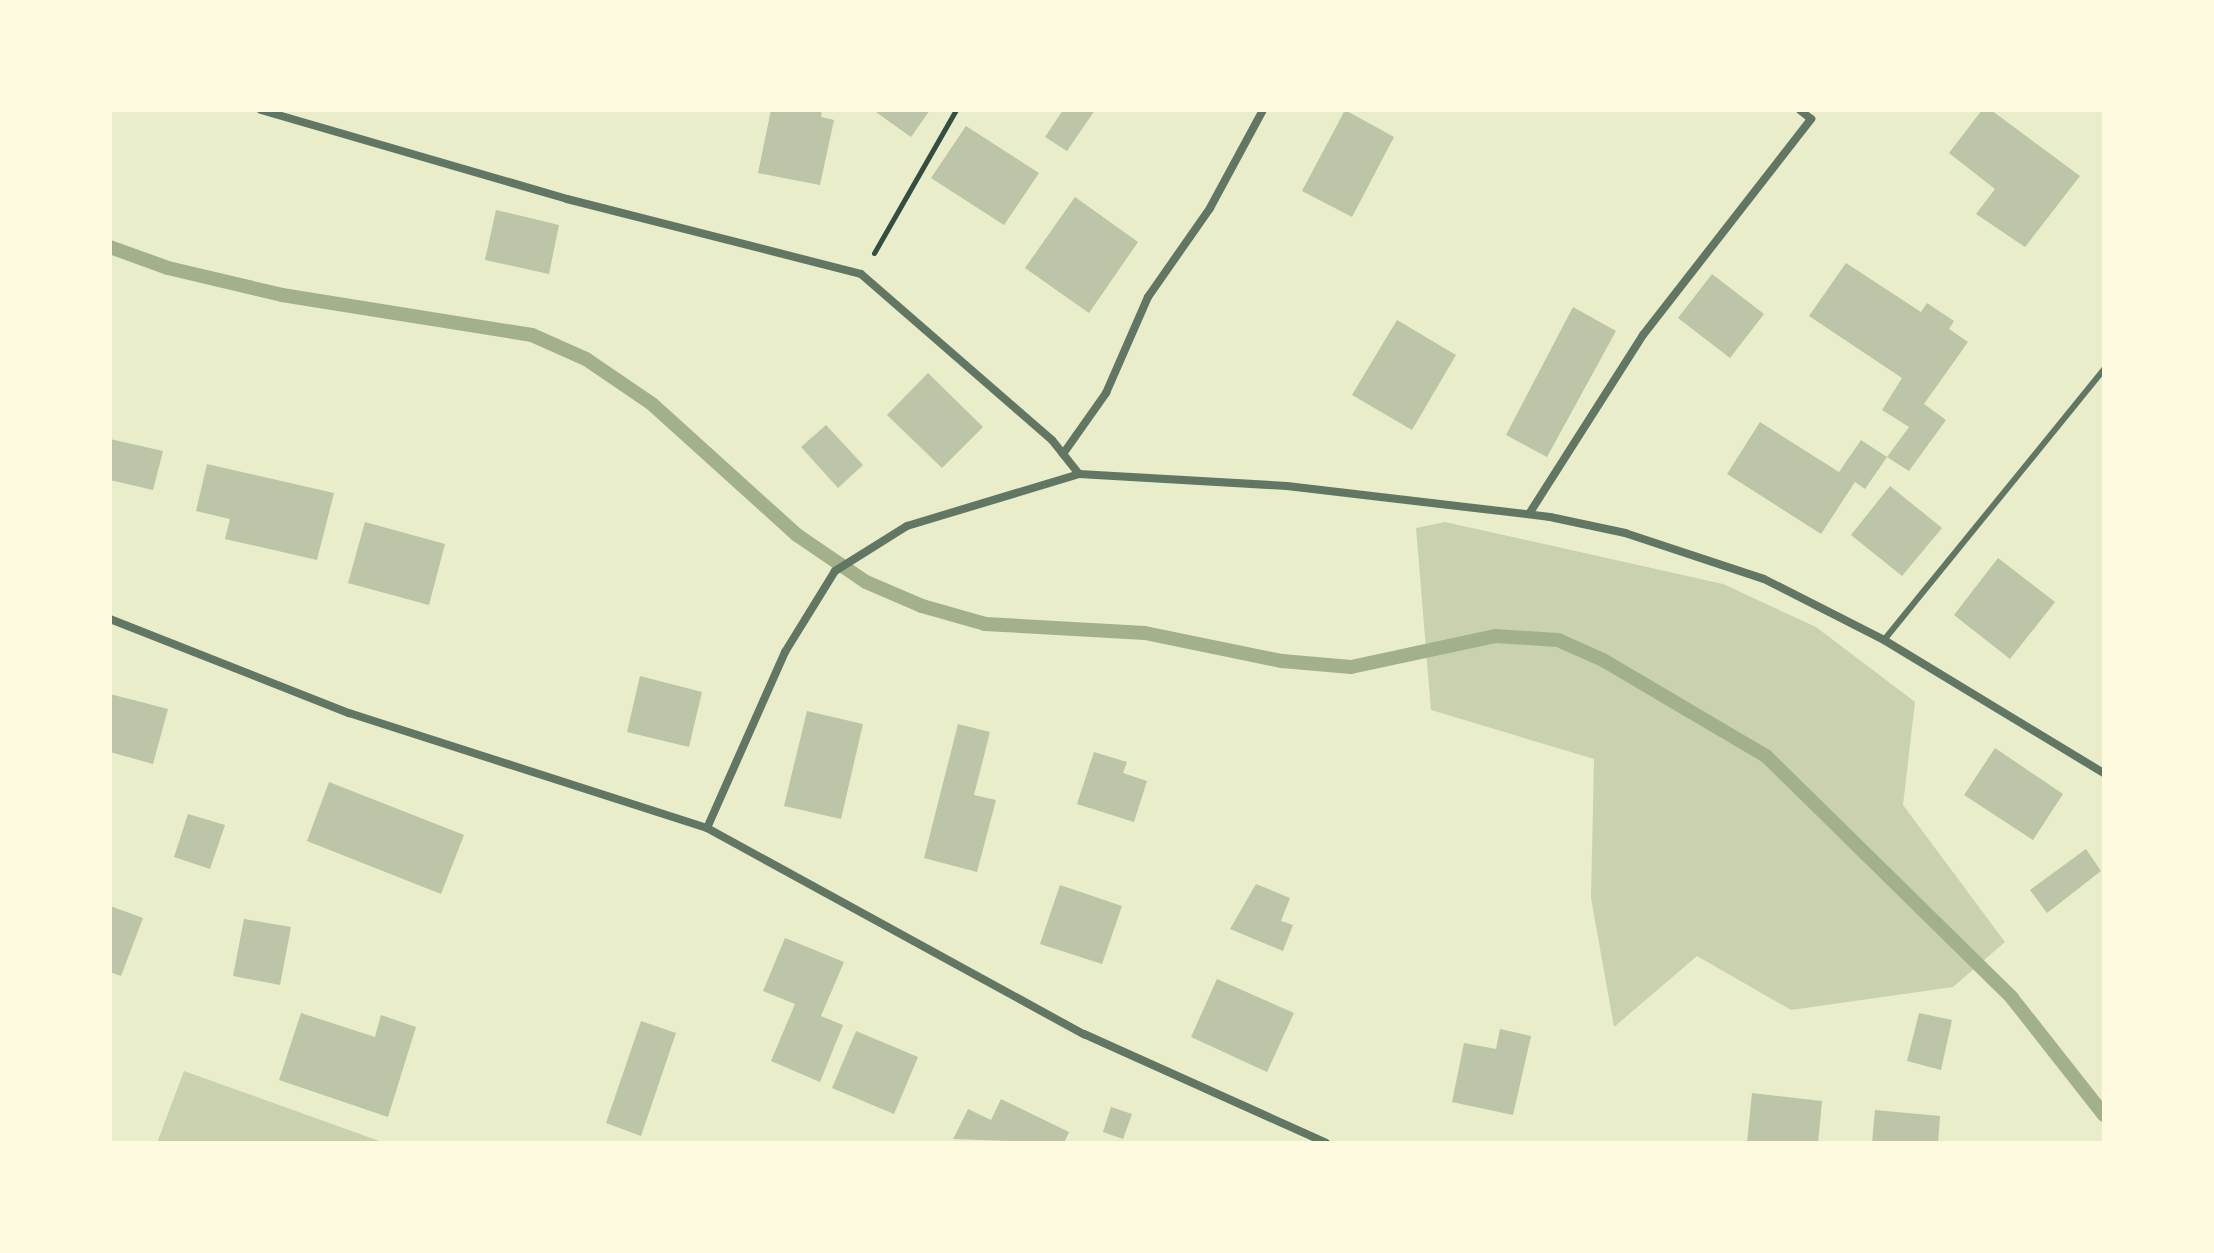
<!DOCTYPE html>
<style>
body{margin:0}
#map{position:relative;width:2214px;height:1253px;overflow:hidden;background:#e9edc9;font-family:"Open Sans",sans-serif}
div>[style]{position:absolute}
[style*='--x']{left:calc(var(--x)*1px);top:calc(var(--y)*1px);width:calc(var(--w)*1px);rotate:calc(var(--a)*1deg)}
.green>*{inset:0;background:#cad2ad}
.stream>*{height:14px;margin:-7px;padding:0 7px;transform-origin:7px;border-radius:7px;background:#a3b18a}
.building>*{inset:0;background:#bcc5a7}
.path>*{height:5px;margin:-2.5px;padding:0 2.5px;transform-origin:2.5px;border-radius:2.5px;background:#344e41}
.service>*{height:6px;margin:-3px;padding:0 3px;transform-origin:3px;border-radius:3px;background:#617663}
.minor>*{height:8px;margin:-4px;padding:0 4px;transform-origin:4px;border-radius:4px;background:#617663}
span{translate:-50% -50%;white-space:nowrap;text-align:center;line-height:1.15;-webkit-text-stroke:6px #fefae0;paint-order:stroke}
.frame{position:absolute;inset:0;border:112px solid #fefae0;pointer-events:none}
</style>
<div id="map">
<div class="green">
<div style="clip-path:polygon(1445px 522px,1723px 584px,1816px 627px,1915px 702px,1903px 805px,2005px 942px,1953px 987px,1791px 1010px,1697px 956px,1614px 1027px,1591px 898px,1594px 759px,1431px 710px,1416px 528px)"></div>
<div style="clip-path:polygon(184px 1071px,385px 1143px,157px 1143px)"></div>
</div>
<div class="stream">
<div style="--x:110;--y:247;--w:62;--a:19.9"></div>
<div style="--x:168;--y:268;--w:117;--a:13.3"></div>
<div style="--x:282;--y:295;--w:253;--a:9.1"></div>
<div style="--x:532;--y:335;--w:59;--a:24"></div>
<div style="--x:586;--y:359;--w:80;--a:34.3"></div>
<div style="--x:652;--y:404;--w:195;--a:42.1"></div>
<div style="--x:797;--y:535;--w:83;--a:34.3"></div>
<div style="--x:866;--y:582;--w:61;--a:23.2"></div>
<div style="--x:922;--y:606;--w:66;--a:15.9"></div>
<div style="--x:985;--y:624;--w:160;--a:3.2"></div>
<div style="--x:1145;--y:633;--w:140;--a:11.6"></div>
<div style="--x:1282;--y:661;--w:69;--a:5"></div>
<div style="--x:1351;--y:667;--w:147;--a:-12.1"></div>
<div style="--x:1495;--y:636;--w:63;--a:3.6"></div>
<div style="--x:1558;--y:640;--w:49;--a:24"></div>
<div style="--x:1603;--y:660;--w:189;--a:30.5"></div>
<div style="--x:1766;--y:756;--w:345;--a:44.5"></div>
<div style="--x:2012;--y:998;--w:149;--a:51.8"></div>
</div>
<div class="building">
<div style="clip-path:polygon(771px 110px,822px 110px,821px 117px,834px 120px,820px 185px,758px 173px)"></div>
<div style="clip-path:polygon(873px 110px,930px 110px,911px 137px)"></div>
<div style="clip-path:polygon(1063px 110px,1095px 110px,1067px 151px,1045px 137px)"></div>
<div style="clip-path:polygon(1345px 110px,1394px 137px,1352px 217px,1302px 191px)"></div>
<div style="clip-path:polygon(1982px 110px,1991px 110px,2080px 176px,2025px 247px,1976px 214px,1995px 189px,1949px 153px)"></div>
<div style="clip-path:polygon(966px 126px,1039px 173px,1004px 225px,931px 178px)"></div>
<div style="clip-path:polygon(1075px 197px,1138px 242px,1089px 313px,1025px 268px)"></div>
<div style="clip-path:polygon(496px 210px,559px 225px,549px 274px,485px 260px)"></div>
<div style="clip-path:polygon(1846px 263px,1921px 312px,1927px 303px,1954px 321px,1949px 329px,1968px 342px,1924px 404px,1946px 420px,1909px 471px,1887px 457px,1909px 427px,1882px 410px,1902px 378px,1809px 316px)"></div>
<div style="clip-path:polygon(1712px 274px,1764px 314px,1730px 358px,1678px 318px)"></div>
<div style="clip-path:polygon(1573px 307px,1616px 331px,1547px 457px,1506px 435px)"></div>
<div style="clip-path:polygon(1397px 320px,1456px 355px,1412px 430px,1352px 395px)"></div>
<div style="clip-path:polygon(928px 373px,983px 427px,942px 468px,887px 415px)"></div>
<div style="clip-path:polygon(1760px 422px,1839px 472px,1861px 440px,1887px 457px,1865px 489px,1855px 482px,1821px 534px,1727px 474px)"></div>
<div style="clip-path:polygon(826px 425px,863px 465px,838px 488px,801px 447px)"></div>
<div style="clip-path:polygon(110px 439px,163px 451px,153px 490px,110px 480px)"></div>
<div style="clip-path:polygon(207px 464px,334px 493px,317px 560px,225px 539px,230px 519px,196px 511px)"></div>
<div style="clip-path:polygon(1890px 486px,1942px 528px,1902px 576px,1851px 535px)"></div>
<div style="clip-path:polygon(365px 522px,445px 544px,429px 605px,348px 583px)"></div>
<div style="clip-path:polygon(1998px 558px,2055px 602px,2010px 659px,1954px 615px)"></div>
<div style="clip-path:polygon(640px 676px,702px 692px,689px 747px,627px 732px)"></div>
<div style="clip-path:polygon(110px 694px,168px 709px,153px 764px,110px 752px)"></div>
<div style="clip-path:polygon(807px 711px,863px 724px,841px 819px,784px 806px)"></div>
<div style="clip-path:polygon(958px 724px,990px 732px,974px 795px,996px 800px,977px 872px,924px 858px)"></div>
<div style="clip-path:polygon(1995px 748px,2063px 794px,2033px 840px,1964px 795px)"></div>
<div style="clip-path:polygon(1094px 752px,1127px 762px,1123px 773px,1147px 781px,1134px 822px,1077px 804px)"></div>
<div style="clip-path:polygon(329px 782px,464px 835px,441px 894px,307px 841px)"></div>
<div style="clip-path:polygon(188px 814px,225px 825px,210px 869px,174px 857px)"></div>
<div style="clip-path:polygon(2086px 849px,2101px 871px,2047px 913px,2030px 890px)"></div>
<div style="clip-path:polygon(1256px 884px,1290px 898px,1281px 921px,1293px 925px,1283px 951px,1230px 929px)"></div>
<div style="clip-path:polygon(1060px 885px,1122px 906px,1102px 964px,1040px 944px)"></div>
<div style="clip-path:polygon(110px 906px,143px 918px,121px 976px,110px 972px)"></div>
<div style="clip-path:polygon(244px 919px,291px 927px,280px 985px,233px 976px)"></div>
<div style="clip-path:polygon(785px 938px,844px 962px,821px 1016px,843px 1025px,820px 1082px,771px 1061px,795px 1004px,763px 991px)"></div>
<div style="clip-path:polygon(1217px 979px,1294px 1013px,1267px 1072px,1191px 1037px)"></div>
<div style="clip-path:polygon(301px 1013px,375px 1037px,381px 1015px,416px 1027px,388px 1117px,279px 1080px)"></div>
<div style="clip-path:polygon(1919px 1013px,1952px 1020px,1941px 1070px,1907px 1061px)"></div>
<div style="clip-path:polygon(641px 1021px,676px 1033px,641px 1136px,606px 1123px)"></div>
<div style="clip-path:polygon(1500px 1029px,1531px 1036px,1513px 1115px,1452px 1102px,1464px 1043px,1496px 1049px)"></div>
<div style="clip-path:polygon(856px 1031px,918px 1057px,894px 1114px,832px 1088px)"></div>
<div style="clip-path:polygon(1752px 1093px,1822px 1101px,1818px 1143px,1747px 1143px)"></div>
<div style="clip-path:polygon(1001px 1099px,1069px 1132px,1064px 1143px,953px 1139px,968px 1109px,991px 1120px)"></div>
<div style="clip-path:polygon(1111px 1107px,1132px 1114px,1123px 1139px,1103px 1132px)"></div>
<div style="clip-path:polygon(1875px 1110px,1940px 1116px,1938px 1143px,1872px 1143px)"></div>
</div>
<div class="path">
<div style="--x:874;--y:253;--w:165;--a:-60.2"></div>
</div>
<div class="service">
<div style="--x:1884;--y:640;--w:349;--a:-50.9"></div>
</div>
<div class="minor">
<div style="--x:261;--y:110;--w:319;--a:16.2"></div>
<div style="--x:567;--y:199;--w:303;--a:14.3"></div>
<div style="--x:861;--y:274;--w:253;--a:41"></div>
<div style="--x:1052;--y:440;--w:43;--a:51.5"></div>
<div style="--x:1079;--y:474;--w:208;--a:3.3"></div>
<div style="--x:1287;--y:486;--w:265;--a:6.7"></div>
<div style="--x:1550;--y:517;--w:77;--a:12"></div>
<div style="--x:1625;--y:533;--w:146;--a:18.3"></div>
<div style="--x:1764;--y:579;--w:135;--a:26.9"></div>
<div style="--x:1884;--y:640;--w:257;--a:31.2"></div>
<div style="--x:1063;--y:454;--w:75;--a:-54.8"></div>
<div style="--x:1106;--y:393;--w:105;--a:-66.4"></div>
<div style="--x:1148;--y:297;--w:108;--a:-55.1"></div>
<div style="--x:1210;--y:208;--w:111;--a:-61.6"></div>
<div style="--x:1529;--y:514;--w:212;--a:-57.5"></div>
<div style="--x:1643;--y:335;--w:274;--a:-52.1"></div>
<div style="--x:1811;--y:119;--w:14;--a:-141"></div>
<div style="--x:110;--y:619;--w:257;--a:21.5"></div>
<div style="--x:349;--y:713;--w:376;--a:17.8"></div>
<div style="--x:707;--y:828;--w:430;--a:28.7"></div>
<div style="--x:1084;--y:1034;--w:265;--a:24.2"></div>
<div style="--x:707;--y:828;--w:193;--a:-66.1"></div>
<div style="--x:785;--y:652;--w:95;--a:-58.3"></div>
<div style="--x:835;--y:571;--w:85;--a:-32"></div>
<div style="--x:907;--y:526;--w:180;--a:-16.8"></div>
</div>
<div class="frame"></div>
</div>
